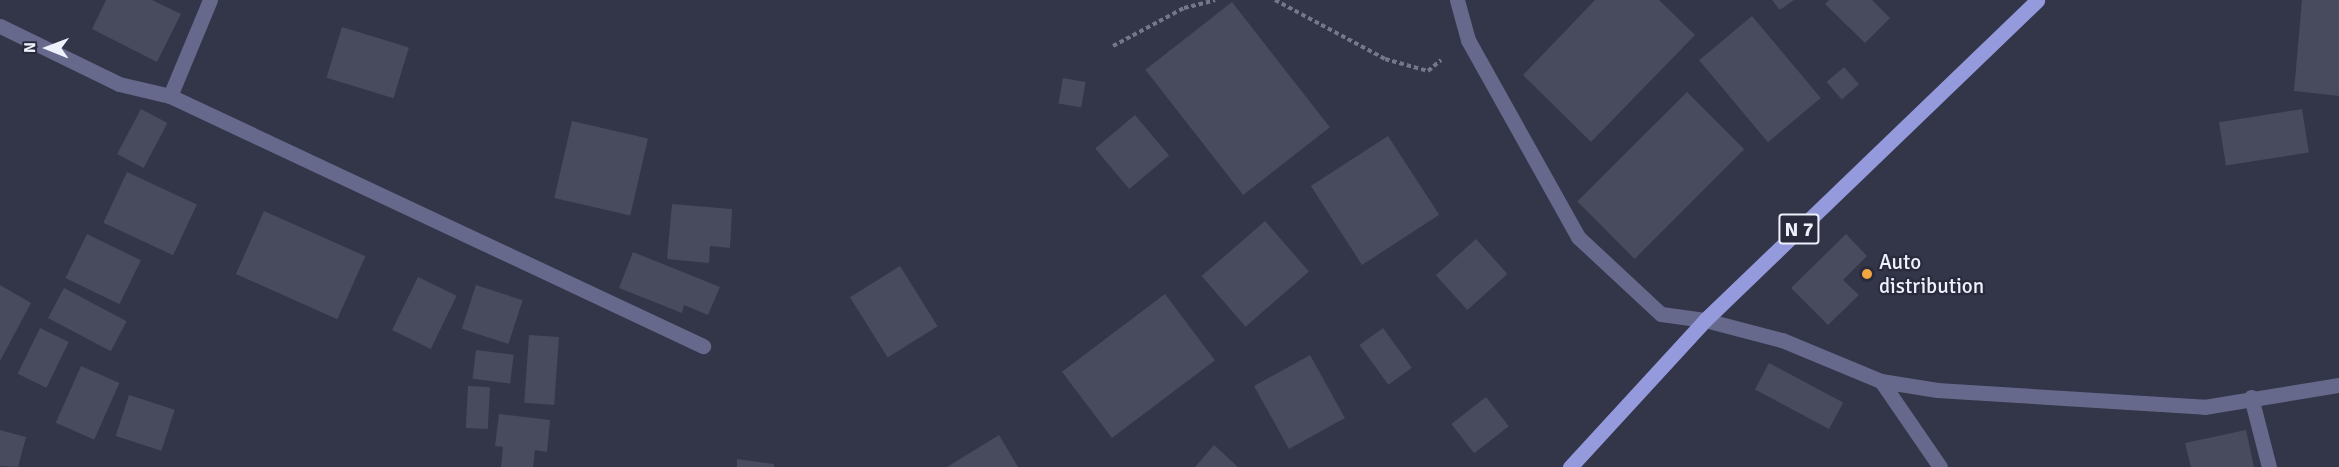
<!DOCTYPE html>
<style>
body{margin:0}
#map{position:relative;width:2339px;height:467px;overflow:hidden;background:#333548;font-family:Signika,sans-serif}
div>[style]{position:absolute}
.building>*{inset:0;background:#484a5e;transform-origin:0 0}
.path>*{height:4px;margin-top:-2px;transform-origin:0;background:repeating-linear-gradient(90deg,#757788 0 4.5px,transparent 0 7.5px)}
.service>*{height:15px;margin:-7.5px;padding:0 7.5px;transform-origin:7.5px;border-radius:7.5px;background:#66698b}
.minor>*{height:15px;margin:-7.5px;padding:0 7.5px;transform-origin:7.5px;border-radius:7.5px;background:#66698b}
.primary>*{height:15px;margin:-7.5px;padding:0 7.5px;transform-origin:7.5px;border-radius:7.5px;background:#959add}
.dots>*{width:16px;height:16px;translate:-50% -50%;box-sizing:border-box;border:3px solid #292b3d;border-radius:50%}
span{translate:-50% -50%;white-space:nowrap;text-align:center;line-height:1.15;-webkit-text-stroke:4.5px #292b3d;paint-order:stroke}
.shield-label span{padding:2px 4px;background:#292b3d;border:2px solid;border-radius:4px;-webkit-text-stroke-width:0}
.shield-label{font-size:20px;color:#eef0fc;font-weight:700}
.poi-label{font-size:21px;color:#eef0fc}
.left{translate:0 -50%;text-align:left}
.north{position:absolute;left:18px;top:18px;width:60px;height:60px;-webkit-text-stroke:4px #292b3d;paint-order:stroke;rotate:271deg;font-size:16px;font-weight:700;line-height:24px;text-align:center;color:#eef0fc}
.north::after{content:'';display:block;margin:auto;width:21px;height:27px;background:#eef0fc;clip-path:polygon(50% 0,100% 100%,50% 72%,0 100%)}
</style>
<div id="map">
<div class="building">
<div style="clip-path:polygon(106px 0,152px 0,181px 14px,157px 62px,92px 29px)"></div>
<div style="clip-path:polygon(1595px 0,1659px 0,1695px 35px,1591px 142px,1523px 75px)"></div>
<div style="clip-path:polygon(1772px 0,1794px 0,1780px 10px)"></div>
<div style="clip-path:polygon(1829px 0,1872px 0,1890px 18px,1865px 43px,1825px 4px)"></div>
<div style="clip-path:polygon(2302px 0,2339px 0,2339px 96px,2294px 91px)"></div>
<div style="left:1232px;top:2px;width:159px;height:110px;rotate:52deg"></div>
<div style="left:1752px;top:16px;width:107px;height:69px;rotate:50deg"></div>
<div style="left:342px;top:27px;width:70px;height:53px;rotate:17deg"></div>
<div style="left:1844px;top:67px;width:23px;height:23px;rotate:49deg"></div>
<div style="left:1063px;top:78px;width:23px;height:26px;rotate:10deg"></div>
<div style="left:1687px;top:92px;width:81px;height:155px;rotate:45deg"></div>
<div style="left:141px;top:109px;width:30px;height:51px;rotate:28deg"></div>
<div style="left:2302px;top:109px;width:44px;height:84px;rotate:81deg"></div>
<div style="left:1135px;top:115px;width:53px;height:52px;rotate:50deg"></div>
<div style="left:572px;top:121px;width:78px;height:79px;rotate:13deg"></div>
<div style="left:1388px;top:136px;width:94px;height:92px;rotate:57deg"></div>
<div style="left:127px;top:172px;width:77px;height:56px;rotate:25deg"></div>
<div style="clip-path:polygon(672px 204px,732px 209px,730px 248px,710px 246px,709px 263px,667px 259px)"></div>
<div style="left:264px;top:211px;width:111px;height:69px;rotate:24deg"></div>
<div style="left:1265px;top:221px;width:67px;height:84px;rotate:49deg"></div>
<div style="left:87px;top:234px;width:60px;height:49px;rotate:26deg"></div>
<div style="clip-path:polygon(1846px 234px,1867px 256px,1843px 280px,1859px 295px,1828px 325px,1791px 288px)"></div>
<div style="left:1476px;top:239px;width:47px;height:54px;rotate:48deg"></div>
<div style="clip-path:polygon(633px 252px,720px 287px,708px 315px,684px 305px,682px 313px,619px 288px)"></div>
<div style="left:900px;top:266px;width:71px;height:59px;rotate:58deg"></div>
<div style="left:418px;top:277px;width:43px;height:59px;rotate:26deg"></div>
<div style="clip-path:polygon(0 285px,31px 303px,0 361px)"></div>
<div style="left:476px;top:285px;width:49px;height:46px;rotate:18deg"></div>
<div style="left:64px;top:288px;width:71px;height:34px;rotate:28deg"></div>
<div style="left:1165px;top:294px;width:83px;height:129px;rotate:53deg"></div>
<div style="left:40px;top:328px;width:32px;height:51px;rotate:26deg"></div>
<div style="left:1383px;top:328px;width:49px;height:29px;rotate:54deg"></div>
<div style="left:529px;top:335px;width:30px;height:68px;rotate:4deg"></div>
<div style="left:476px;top:350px;width:38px;height:29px;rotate:7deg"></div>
<div style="left:1310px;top:355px;width:72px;height:64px;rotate:61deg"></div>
<div style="left:1769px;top:363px;width:84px;height:30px;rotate:28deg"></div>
<div style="left:81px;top:366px;width:42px;height:62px;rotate:24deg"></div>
<div style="left:468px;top:386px;width:22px;height:42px;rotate:3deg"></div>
<div style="left:129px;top:395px;width:48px;height:43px;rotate:18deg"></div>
<div style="left:1486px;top:397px;width:37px;height:44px;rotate:52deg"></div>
<div style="clip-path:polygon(499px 414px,550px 420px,547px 452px,535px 450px,533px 467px,501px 467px,503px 447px,495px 446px)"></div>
<div style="clip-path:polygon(0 430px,26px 437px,18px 467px,0 466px)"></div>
<div style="clip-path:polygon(2246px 430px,2254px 467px,2191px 467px,2185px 443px)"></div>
<div style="clip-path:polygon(999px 435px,1018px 467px,947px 467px)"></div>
<div style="clip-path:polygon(1214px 445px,1238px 467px,1195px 467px)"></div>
<div style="clip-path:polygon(737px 459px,774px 464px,774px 467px,737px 467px)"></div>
</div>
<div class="path">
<div style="left:1275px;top:0;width:125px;rotate:28.2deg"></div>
<div style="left:1385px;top:59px;width:45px;rotate:15.6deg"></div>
<div style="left:1428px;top:71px;width:17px;rotate:-40deg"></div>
<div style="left:1113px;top:46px;width:81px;rotate:-28.2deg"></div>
<div style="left:1184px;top:8px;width:32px;rotate:-14deg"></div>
</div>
<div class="service">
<div style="left:1457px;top:0;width:41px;rotate:74.6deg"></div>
<div style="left:1468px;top:40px;width:226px;rotate:60.8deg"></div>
<div style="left:1578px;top:237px;width:113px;rotate:42.9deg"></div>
<div style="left:1661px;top:314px;width:44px;rotate:7.8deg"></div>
<div style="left:2251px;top:397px;width:72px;rotate:75.6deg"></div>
</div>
<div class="minor">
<div style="left:0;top:26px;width:132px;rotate:26deg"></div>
<div style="left:119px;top:84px;width:52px;rotate:13.2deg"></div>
<div style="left:170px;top:96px;width:589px;rotate:25.13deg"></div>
<div style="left:170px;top:96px;width:104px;rotate:-67.4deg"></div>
<div style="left:1705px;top:320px;width:80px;rotate:14.6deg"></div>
<div style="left:1782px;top:340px;width:107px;rotate:22.5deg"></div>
<div style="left:1881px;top:381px;width:57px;rotate:9.1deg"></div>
<div style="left:1937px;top:390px;width:268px;rotate:3.6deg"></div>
<div style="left:2204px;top:407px;width:137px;rotate:-9.3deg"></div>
<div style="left:1881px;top:381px;width:104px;rotate:55.5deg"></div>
</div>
<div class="primary">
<div style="left:1570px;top:467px;width:200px;rotate:-47.4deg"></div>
<div style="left:1705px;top:320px;width:461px;rotate:-43.9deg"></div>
</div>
<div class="dots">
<div style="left:1867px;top:274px;background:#f1a640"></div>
</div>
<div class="shield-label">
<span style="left:1799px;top:229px">N 7</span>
</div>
<div class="poi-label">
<span class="left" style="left:1879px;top:274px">Auto<br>distribution</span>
</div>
<div class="north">N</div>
</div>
